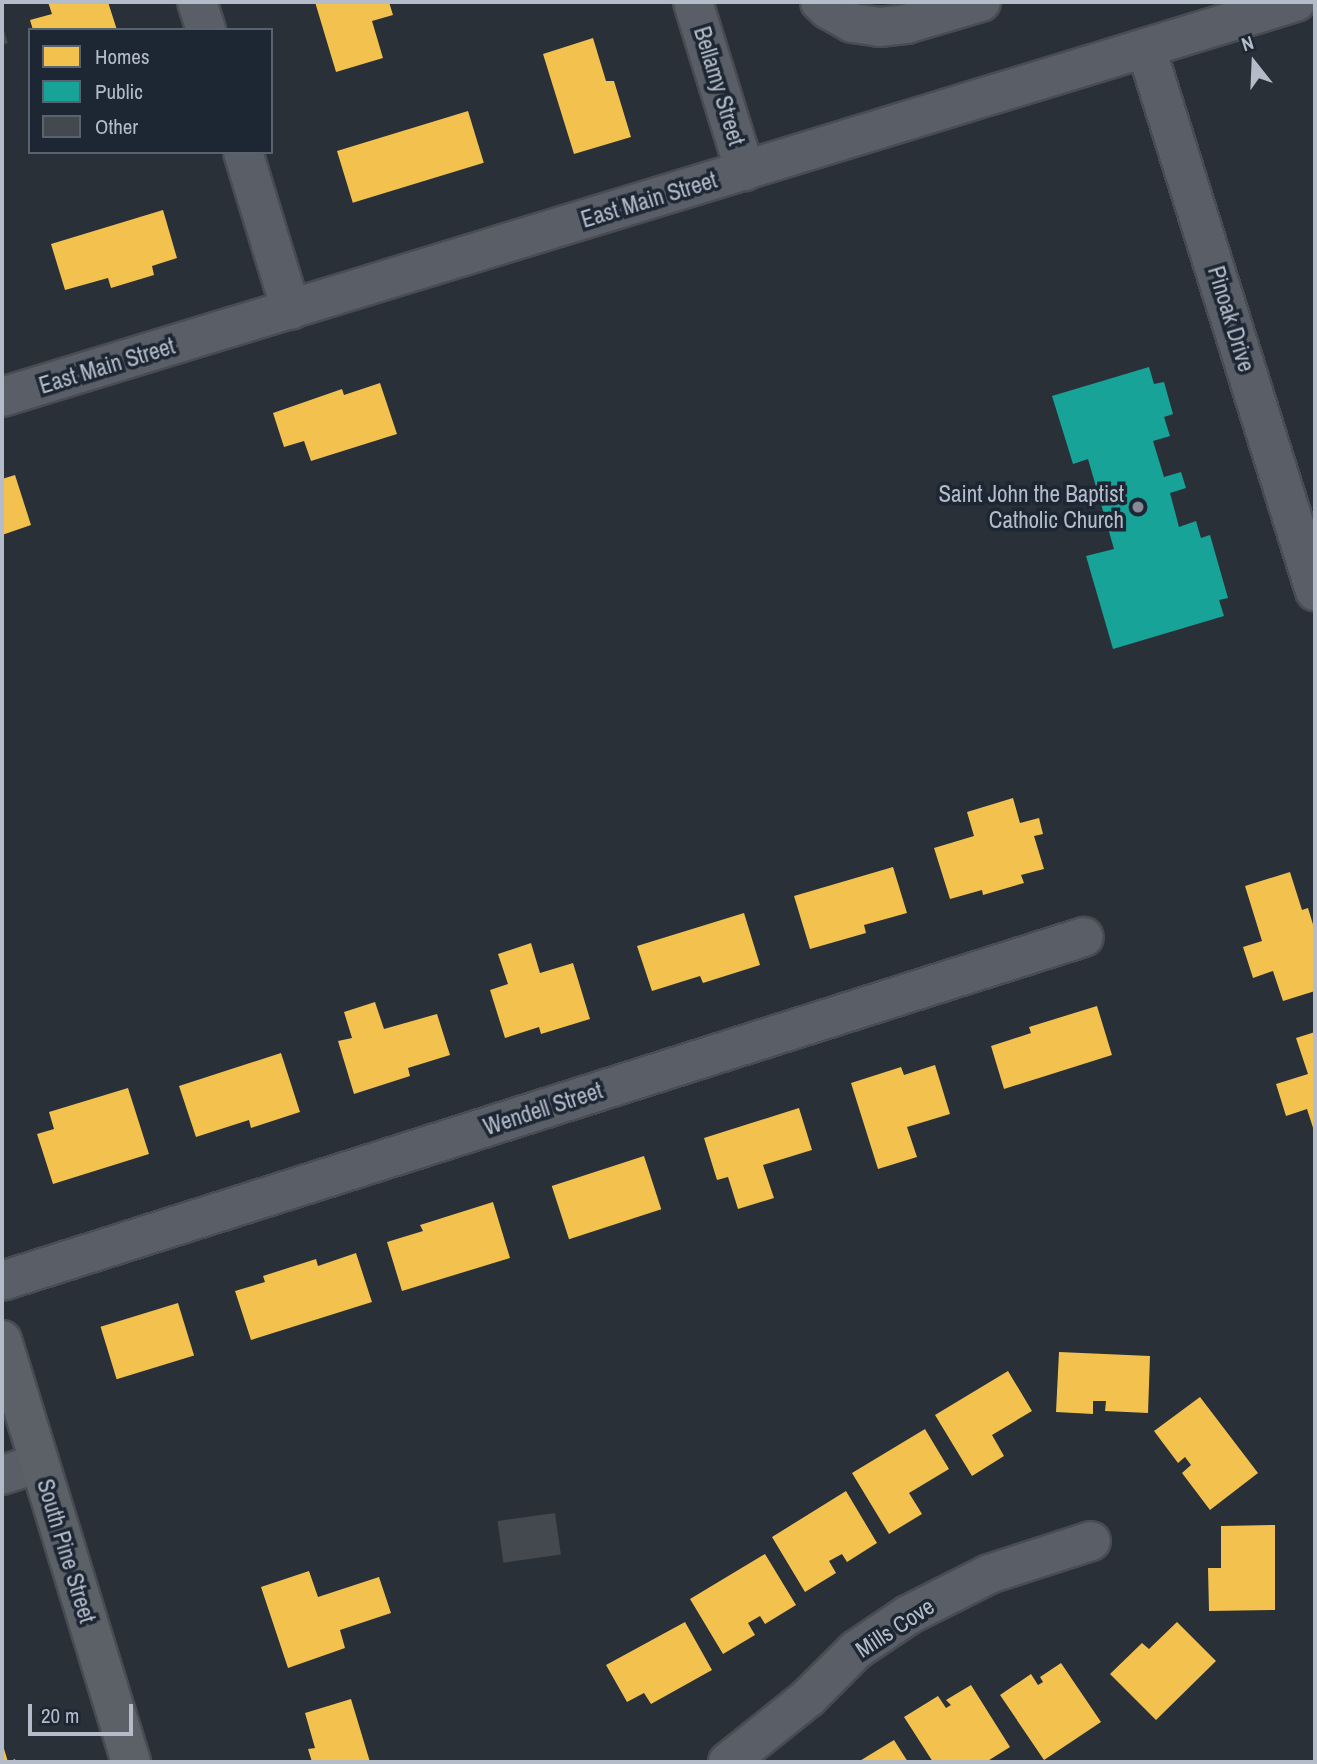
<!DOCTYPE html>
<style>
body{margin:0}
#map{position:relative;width:1317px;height:1764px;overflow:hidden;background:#2a3038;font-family:"Archivo Narrow",sans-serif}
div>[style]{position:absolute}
.homes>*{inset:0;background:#f2c14e;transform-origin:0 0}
.public>*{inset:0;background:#17a398}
.building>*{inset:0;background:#444950;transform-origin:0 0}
.roads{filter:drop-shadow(2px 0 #484c53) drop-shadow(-2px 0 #484c53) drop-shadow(0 2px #484c53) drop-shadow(0 -2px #484c53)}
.minor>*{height:38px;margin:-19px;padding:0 19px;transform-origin:19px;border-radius:19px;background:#5a5e66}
.major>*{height:38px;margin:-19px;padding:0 19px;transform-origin:19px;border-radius:19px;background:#5c6168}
.dots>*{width:19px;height:19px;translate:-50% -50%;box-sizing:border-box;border:4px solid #1d2633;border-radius:50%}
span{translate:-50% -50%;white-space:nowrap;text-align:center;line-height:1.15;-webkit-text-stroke:7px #1d2633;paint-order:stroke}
.street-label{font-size:23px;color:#b4bcc9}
.poi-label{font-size:23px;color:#b4bcc9}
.right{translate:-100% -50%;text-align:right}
.frame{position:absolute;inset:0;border:4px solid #b4bcc9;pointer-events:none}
.legend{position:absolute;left:28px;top:28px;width:245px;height:126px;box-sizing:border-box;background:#1d2633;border:2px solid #59626f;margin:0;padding:9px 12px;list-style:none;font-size:21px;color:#b4bcc9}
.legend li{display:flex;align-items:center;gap:14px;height:35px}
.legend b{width:35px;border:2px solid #59626f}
.north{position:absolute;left:1219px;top:28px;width:70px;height:70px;-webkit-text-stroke:5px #1d2633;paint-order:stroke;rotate:342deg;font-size:19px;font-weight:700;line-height:28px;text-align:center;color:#b4bcc9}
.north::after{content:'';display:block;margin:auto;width:24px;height:32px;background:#b4bcc9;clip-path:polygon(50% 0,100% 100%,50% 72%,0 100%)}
.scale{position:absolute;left:28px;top:1704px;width:105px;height:32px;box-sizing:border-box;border:4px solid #b4bcc9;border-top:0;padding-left:9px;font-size:21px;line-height:24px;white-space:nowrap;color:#b4bcc9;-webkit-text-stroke:5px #1d2633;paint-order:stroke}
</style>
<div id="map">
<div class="homes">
<div style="clip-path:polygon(48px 2px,108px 2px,117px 30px,33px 30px,30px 20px,52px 14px)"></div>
<div style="clip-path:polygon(315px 2px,389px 2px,393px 15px,372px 21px,383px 58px,336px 72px)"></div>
<div style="clip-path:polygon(593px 38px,606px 81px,614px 81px,631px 137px,574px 154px,543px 54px)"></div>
<div style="left:468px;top:111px;width:54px;height:137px;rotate:73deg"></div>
<div style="clip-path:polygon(163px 210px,177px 258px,152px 266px,154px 275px,111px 288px,108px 278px,65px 290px,51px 244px)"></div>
<div style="clip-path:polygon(380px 383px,397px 434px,311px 461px,304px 441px,284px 447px,273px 413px,342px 389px,344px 395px)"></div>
<div style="clip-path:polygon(15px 475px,31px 525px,2px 535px,2px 479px)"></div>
<div style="clip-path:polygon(1013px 798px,1020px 823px,1039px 818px,1043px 834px,1034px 836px,1044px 869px,1021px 875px,1024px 883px,983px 895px,982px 890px,950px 899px,934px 848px,974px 836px,967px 812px)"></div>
<div style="clip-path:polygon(893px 867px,907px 913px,864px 925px,866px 933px,810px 949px,794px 896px)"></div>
<div style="clip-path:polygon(1290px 872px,1302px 910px,1308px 908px,1315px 931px,1315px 991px,1283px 1001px,1273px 971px,1253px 978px,1243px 947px,1262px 941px,1245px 886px)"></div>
<div style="clip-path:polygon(744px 913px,760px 965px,703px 983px,700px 976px,652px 991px,637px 946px)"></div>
<div style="clip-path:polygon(531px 943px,540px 973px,573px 963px,590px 1019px,541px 1034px,539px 1027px,505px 1038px,490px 990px,508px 984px,498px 954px)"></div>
<div style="clip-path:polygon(375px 1002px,384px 1029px,437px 1014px,450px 1055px,408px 1068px,410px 1076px,354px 1094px,338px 1041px,352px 1038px,344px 1012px)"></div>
<div style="clip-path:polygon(1097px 1006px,1112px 1055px,1004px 1089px,991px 1046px,1031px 1033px,1029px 1027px)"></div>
<div style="clip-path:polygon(1315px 1032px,1315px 1134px,1307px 1109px,1286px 1116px,1276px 1084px,1308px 1074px,1296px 1038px)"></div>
<div style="clip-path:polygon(281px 1053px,300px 1112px,251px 1128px,249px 1120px,196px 1137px,179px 1086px)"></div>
<div style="clip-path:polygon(935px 1065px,950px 1114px,907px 1127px,917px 1157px,878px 1169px,851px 1083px,901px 1067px,904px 1075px)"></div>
<div style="clip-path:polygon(128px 1088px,149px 1154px,53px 1184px,37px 1134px,54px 1129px,49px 1112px)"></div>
<div style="clip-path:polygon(799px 1108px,812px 1150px,763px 1165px,774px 1198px,738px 1209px,728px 1177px,717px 1180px,704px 1138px)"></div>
<div style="left:644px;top:1156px;width:56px;height:97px;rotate:72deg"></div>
<div style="clip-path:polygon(493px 1202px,510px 1258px,402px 1291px,387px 1242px,423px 1231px,420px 1225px)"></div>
<div style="clip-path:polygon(356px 1253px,372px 1302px,251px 1340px,235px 1291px,265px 1282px,263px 1276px,316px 1259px,318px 1266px)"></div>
<div style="left:178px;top:1303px;width:55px;height:81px;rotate:73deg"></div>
<div style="clip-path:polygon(1059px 1352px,1150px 1356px,1148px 1413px,1105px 1411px,1106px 1401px,1093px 1401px,1093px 1414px,1056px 1412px)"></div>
<div style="clip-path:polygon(1008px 1371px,1032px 1411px,992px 1435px,1004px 1456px,972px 1476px,935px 1415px)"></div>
<div style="clip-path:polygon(1200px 1397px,1258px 1473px,1210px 1510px,1182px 1473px,1191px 1465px,1185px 1457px,1178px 1463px,1154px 1431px)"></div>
<div style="clip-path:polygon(925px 1429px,949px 1469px,909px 1493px,922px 1514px,889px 1534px,852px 1473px)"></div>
<div style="clip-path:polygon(846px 1491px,877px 1543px,847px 1562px,842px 1554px,829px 1561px,836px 1573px,805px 1592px,772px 1537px)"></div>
<div style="clip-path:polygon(1275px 1525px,1275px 1610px,1209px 1611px,1208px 1568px,1221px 1568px,1221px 1526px)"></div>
<div style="clip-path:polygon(765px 1554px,796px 1605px,765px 1624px,760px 1616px,748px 1623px,755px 1635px,723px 1654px,690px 1599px)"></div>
<div style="clip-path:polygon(309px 1571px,318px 1597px,379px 1577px,391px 1613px,340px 1630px,345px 1648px,288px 1668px,261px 1587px)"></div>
<div style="clip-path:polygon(685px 1622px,712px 1670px,651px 1704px,644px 1693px,627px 1702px,606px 1665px)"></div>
<div style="clip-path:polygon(1177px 1622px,1216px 1661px,1156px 1720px,1110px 1674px,1142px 1643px,1149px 1649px)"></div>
<div style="clip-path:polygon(1061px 1663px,1101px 1722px,1044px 1760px,1000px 1695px,1031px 1674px,1038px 1685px,1043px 1682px,1040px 1677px)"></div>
<div style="clip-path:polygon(971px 1685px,1010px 1747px,986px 1762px,933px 1762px,904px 1717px,938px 1696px,946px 1708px,951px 1705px,946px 1700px)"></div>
<div style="clip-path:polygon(351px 1699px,370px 1762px,312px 1762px,308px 1749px,315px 1748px,305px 1713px)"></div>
<div style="clip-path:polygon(894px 1740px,908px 1762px,858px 1762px)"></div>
<div style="clip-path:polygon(2px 1742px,8px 1762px,15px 1759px,16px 1762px,2px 1762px)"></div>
</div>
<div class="public">
<div style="clip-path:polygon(1149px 367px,1154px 384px,1164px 382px,1173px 414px,1164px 417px,1170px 436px,1153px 441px,1164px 477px,1181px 472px,1186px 488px,1170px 493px,1179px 527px,1196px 521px,1201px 538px,1210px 535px,1228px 598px,1219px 600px,1224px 616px,1113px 649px,1086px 556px,1114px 549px,1088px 459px,1073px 464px,1052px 396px)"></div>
</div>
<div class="building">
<div style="clip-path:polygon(2px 25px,8px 43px,2px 45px)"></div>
<div style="left:555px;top:1513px;width:42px;height:58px;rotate:82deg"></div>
</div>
<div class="roads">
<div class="minor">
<div style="left:197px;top:2px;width:29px;rotate:72deg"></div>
<div style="left:693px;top:2px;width:177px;rotate:72.9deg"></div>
<div style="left:820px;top:2px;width:12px;rotate:42deg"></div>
<div style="left:829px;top:10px;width:26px;rotate:29deg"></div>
<div style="left:852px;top:23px;width:27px;rotate:8deg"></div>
<div style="left:879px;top:27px;width:27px;rotate:-6deg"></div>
<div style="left:906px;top:24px;width:78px;rotate:-16.3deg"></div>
<div style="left:1146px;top:48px;width:569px;rotate:72.71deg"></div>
<div style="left:243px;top:152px;width:165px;rotate:73.1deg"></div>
<div style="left:2px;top:397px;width:1353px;rotate:-16.98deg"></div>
<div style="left:2px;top:1281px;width:1135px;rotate:-17.64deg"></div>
<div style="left:2px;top:1475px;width:39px;rotate:-18deg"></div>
<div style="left:728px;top:1762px;width:102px;rotate:-38.7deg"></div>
<div style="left:808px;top:1698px;width:68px;rotate:-45deg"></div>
<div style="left:856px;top:1650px;width:63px;rotate:-33.9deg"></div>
<div style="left:908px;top:1615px;width:91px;rotate:-26.8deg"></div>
<div style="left:989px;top:1574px;width:107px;rotate:-17.9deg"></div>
</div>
<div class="major">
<div style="left:2px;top:1340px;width:441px;rotate:73deg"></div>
</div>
</div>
<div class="dots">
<div style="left:1138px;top:507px;background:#848b96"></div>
</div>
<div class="street-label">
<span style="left:719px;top:86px;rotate:73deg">Bellamy Street</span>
<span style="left:649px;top:200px;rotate:-17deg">East Main Street</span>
<span style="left:1231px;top:319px;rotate:73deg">Pinoak Drive</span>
<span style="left:107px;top:366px;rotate:-17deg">East Main Street</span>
<span style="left:543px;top:1109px;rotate:-18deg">Wendell Street</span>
<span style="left:66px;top:1551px;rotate:73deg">South Pine Street</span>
<span style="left:895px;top:1628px;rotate:-33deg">Mills Cove</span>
</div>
<div class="poi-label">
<span class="right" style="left:1124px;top:507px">Saint John the Baptist<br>Catholic Church</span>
</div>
<div class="frame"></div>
<ul class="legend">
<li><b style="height:19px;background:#f2c14e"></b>Homes</li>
<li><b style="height:19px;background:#17a398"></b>Public</li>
<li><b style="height:19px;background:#444950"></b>Other</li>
</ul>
<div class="north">N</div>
<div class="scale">20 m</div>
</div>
